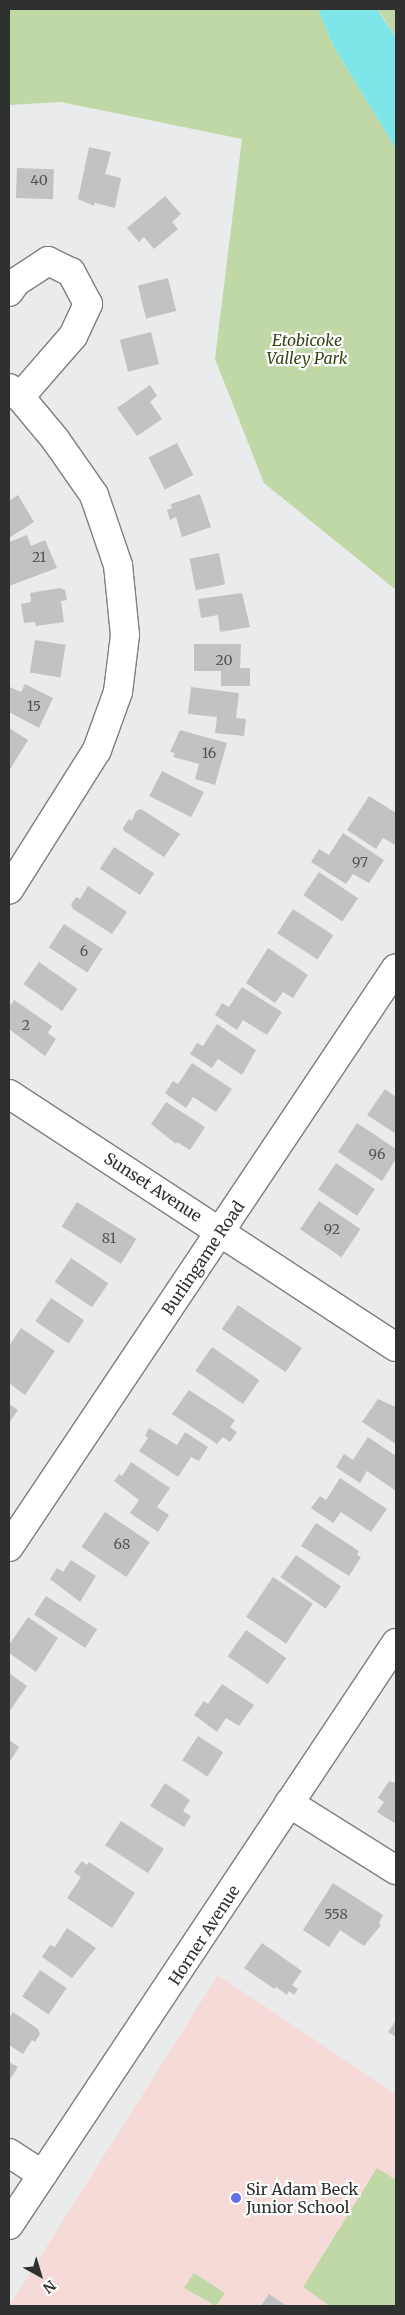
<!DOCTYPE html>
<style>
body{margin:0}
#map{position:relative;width:405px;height:2315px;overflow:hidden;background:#eaebed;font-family:Merriweather,serif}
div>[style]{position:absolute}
.education>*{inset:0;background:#f5dad7}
.green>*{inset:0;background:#bfd8a5}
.water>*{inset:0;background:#7ee6e9}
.building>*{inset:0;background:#c1c2c4;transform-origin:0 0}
.roads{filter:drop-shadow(1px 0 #7d7e80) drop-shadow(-1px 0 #7d7e80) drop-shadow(0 1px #7d7e80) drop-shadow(0 -1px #7d7e80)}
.minor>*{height:28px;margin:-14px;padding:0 14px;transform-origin:14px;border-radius:14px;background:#fff}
.dots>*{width:14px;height:14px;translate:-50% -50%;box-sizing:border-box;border:2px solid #fff;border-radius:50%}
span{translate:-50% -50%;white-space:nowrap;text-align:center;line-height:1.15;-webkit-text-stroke:4.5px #fff;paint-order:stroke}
.number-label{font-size:14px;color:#545455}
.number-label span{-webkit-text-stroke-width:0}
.park-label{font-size:16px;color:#334717;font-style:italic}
.street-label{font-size:16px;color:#2f3030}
.poi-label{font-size:16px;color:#2f3030}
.left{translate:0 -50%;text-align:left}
.frame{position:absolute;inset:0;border:10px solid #2f3030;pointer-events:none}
.north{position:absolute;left:15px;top:2250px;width:50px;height:50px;-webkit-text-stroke:4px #fff;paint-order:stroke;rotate:141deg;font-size:14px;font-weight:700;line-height:20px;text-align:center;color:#2f3030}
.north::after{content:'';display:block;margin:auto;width:18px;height:22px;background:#2f3030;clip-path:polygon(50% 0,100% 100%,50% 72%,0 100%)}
</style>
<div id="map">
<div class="education">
<div style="clip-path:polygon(218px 1975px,396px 2094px,396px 2306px,9px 2306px)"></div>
</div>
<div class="green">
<div style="clip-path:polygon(9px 9px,318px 9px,334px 47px,396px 149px,396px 590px,264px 483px,215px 359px,242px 139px,61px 102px,9px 105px)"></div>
<div style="clip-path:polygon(377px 9px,396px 9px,396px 38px,383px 17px)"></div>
<div style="clip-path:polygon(377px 2168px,396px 2180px,396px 2306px,330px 2306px,303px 2287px)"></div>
<div style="clip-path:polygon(194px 2273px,225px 2293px,216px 2306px,184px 2288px)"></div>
</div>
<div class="water">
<div style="clip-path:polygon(318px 9px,377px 9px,396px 38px,396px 149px,334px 47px)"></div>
</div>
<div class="building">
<div style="clip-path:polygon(89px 147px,111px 152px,105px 174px,121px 178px,115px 208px,95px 203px,94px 206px,78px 199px)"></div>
<div style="left:17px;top:168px;width:37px;height:30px;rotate:2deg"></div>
<div style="clip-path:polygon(165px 196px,181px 214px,172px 222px,178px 229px,154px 249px,144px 237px,139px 242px,127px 228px)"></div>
<div style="left:168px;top:278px;width:34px;height:31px;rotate:76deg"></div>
<div style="left:151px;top:332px;width:33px;height:32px;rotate:76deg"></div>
<div style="clip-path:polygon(150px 385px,157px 396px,150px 402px,162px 419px,137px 436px,117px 408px)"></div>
<div style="left:177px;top:443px;width:36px;height:32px;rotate:63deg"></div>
<div style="clip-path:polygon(200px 494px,211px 527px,182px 537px,176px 517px,170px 520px,167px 510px,172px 508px,171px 504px)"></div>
<div style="clip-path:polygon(18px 495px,34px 522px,9px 538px,9px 501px)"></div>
<div style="clip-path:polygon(27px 535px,31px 546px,45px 540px,57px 568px,9px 586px,9px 542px)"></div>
<div style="left:219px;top:553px;width:32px;height:30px;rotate:79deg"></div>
<div style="clip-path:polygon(60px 588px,65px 590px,67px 600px,61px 601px,64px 622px,36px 626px,35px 622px,24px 623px,21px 604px,31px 602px,30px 593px)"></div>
<div style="clip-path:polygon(242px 593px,250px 627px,220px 632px,218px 615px,201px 618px,198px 599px)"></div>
<div style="left:35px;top:640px;width:31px;height:33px;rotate:9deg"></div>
<div style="clip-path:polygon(194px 644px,241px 644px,240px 668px,250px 668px,250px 686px,221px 686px,221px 671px,194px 671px)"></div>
<div style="clip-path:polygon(25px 684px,53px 698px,39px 728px,9px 712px,10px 687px,21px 692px)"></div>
<div style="clip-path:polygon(191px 687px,239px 693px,236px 718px,246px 719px,244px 736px,215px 733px,217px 717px,188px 714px)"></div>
<div style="clip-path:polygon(9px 728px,28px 740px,9px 771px)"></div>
<div style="clip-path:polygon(180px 730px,227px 743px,215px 785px,195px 779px,199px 764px,173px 757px,175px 753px,170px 752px)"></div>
<div style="left:162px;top:771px;width:47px;height:28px;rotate:27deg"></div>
<div style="clip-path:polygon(369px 796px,396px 813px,395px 845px,383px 838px,376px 849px,347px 830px)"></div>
<div style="clip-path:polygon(141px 809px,180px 834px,164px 857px,124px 831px,123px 828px,129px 819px,132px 821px,136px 811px)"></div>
<div style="clip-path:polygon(343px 833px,384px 860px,369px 883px,353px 874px,346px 884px,311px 862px,319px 849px,329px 855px)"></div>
<div style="left:114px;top:847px;width:48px;height:26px;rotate:33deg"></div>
<div style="left:319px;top:872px;width:47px;height:28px;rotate:34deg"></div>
<div style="clip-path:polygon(88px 886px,127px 912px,112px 934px,73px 909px,71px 904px,76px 897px,80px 899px)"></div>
<div style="left:293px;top:909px;width:48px;height:29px;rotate:33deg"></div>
<div style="left:64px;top:924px;width:46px;height:28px;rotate:33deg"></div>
<div style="clip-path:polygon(268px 948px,308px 975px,293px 998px,283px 992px,275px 1003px,246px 983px)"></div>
<div style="left:39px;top:962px;width:47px;height:27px;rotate:35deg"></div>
<div style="clip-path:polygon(242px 987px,282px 1012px,267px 1035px,243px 1020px,237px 1030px,215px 1015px,222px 1003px,229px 1007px)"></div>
<div style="clip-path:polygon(14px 1000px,52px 1026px,48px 1033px,56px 1039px,45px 1056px,9px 1029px,9px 1007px)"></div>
<div style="clip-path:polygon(217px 1024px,256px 1050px,242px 1075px,218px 1059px,212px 1068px,190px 1054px,197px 1043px,203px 1046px)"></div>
<div style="clip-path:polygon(192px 1063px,232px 1089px,216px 1112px,193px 1097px,186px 1108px,165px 1093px,173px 1081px,178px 1084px)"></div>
<div style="clip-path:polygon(385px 1089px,396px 1097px,396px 1134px,367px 1115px)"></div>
<div style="clip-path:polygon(166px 1102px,205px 1127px,190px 1150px,177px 1142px,176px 1144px,151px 1124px)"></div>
<div style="clip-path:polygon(357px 1123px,396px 1149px,396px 1159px,382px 1181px,338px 1152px)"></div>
<div style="left:336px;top:1163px;width:47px;height:32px;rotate:34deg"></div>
<div style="left:319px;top:1201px;width:50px;height:34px;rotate:34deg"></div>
<div style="left:77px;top:1202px;width:70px;height:29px;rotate:32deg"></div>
<div style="left:71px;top:1258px;width:45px;height:29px;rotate:34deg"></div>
<div style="left:51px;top:1298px;width:40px;height:28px;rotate:34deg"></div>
<div style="left:238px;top:1305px;width:77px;height:29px;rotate:34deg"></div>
<div style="clip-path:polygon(21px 1328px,55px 1351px,25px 1395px,9px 1383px,9px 1346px)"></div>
<div style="left:212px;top:1347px;width:58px;height:29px;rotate:35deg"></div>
<div style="clip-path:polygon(189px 1390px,235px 1420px,230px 1427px,237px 1432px,230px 1442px,223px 1437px,217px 1444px,172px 1414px)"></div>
<div style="clip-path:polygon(378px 1399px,396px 1407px,396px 1444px,362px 1422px)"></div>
<div style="clip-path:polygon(9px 1404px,18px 1410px,9px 1423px)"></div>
<div style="clip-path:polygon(149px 1428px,177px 1445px,185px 1432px,208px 1447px,199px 1461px,191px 1457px,178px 1477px,139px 1451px,148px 1438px,145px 1436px)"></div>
<div style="clip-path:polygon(368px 1437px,396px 1456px,396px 1491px,367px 1471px,360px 1483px,336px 1467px,344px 1454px,353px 1460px)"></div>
<div style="clip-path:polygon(131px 1462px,170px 1488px,157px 1507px,169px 1515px,158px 1532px,130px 1513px,139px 1500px,114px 1481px,119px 1474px,122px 1476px)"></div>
<div style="clip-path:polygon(340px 1478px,387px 1509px,371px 1532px,341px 1512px,333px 1523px,311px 1508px,320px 1496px,326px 1500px)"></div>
<div style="left:105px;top:1512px;width:54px;height:42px;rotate:34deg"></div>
<div style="clip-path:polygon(316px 1523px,359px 1551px,357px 1555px,361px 1557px,349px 1576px,301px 1546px)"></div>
<div style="left:296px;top:1555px;width:55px;height:27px;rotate:35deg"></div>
<div style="clip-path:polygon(71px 1560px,96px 1576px,80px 1602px,50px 1579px,57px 1568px,63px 1572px)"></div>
<div style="left:273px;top:1577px;width:48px;height:48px;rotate:34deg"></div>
<div style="left:46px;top:1596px;width:61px;height:22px;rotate:33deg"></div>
<div style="clip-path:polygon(28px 1617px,58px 1638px,36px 1672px,9px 1653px,9px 1645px)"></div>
<div style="left:246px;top:1630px;width:49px;height:32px;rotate:35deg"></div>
<div style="clip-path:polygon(9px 1673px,27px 1686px,9px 1712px)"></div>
<div style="clip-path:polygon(222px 1684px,254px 1705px,239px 1726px,226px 1718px,217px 1732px,194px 1715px,204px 1701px,208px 1704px)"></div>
<div style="left:198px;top:1736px;width:30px;height:29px;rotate:33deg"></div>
<div style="clip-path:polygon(9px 1740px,19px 1747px,9px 1763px)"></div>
<div style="clip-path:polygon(389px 1781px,396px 1783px,396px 1824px,377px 1812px,384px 1802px,378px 1798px)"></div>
<div style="clip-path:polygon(165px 1783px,190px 1800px,183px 1811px,191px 1816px,184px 1827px,150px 1806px)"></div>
<div style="left:121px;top:1821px;width:51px;height:29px;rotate:33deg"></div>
<div style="clip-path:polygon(82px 1861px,87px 1865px,89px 1862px,135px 1893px,112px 1928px,67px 1898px,81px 1877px,74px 1872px)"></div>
<div style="clip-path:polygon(333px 1883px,383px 1915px,379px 1923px,381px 1925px,364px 1946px,340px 1930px,329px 1947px,303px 1930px)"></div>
<div style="clip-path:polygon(67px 1928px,96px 1948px,72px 1978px,42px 1957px,50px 1945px,55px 1947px)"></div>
<div style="clip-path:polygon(262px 1943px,302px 1971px,292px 1985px,298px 1989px,294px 1995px,289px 1991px,287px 1995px,276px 1987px,274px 1989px,244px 1968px)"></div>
<div style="left:40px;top:1970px;width:32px;height:32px;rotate:34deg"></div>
<div style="clip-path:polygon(13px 2012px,38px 2029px,40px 2034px,35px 2042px,32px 2040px,23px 2054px,9px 2045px,9px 2018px)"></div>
<div style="clip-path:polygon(396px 2020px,396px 2037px,388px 2032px)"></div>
<div style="clip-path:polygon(9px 2062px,18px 2067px,9px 2081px)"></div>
<div style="clip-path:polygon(269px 2294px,287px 2306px,261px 2306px)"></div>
</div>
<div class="roads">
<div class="minor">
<div style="left:9px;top:292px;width:12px;rotate:-55deg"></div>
<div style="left:16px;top:282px;width:38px;rotate:-33deg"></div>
<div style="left:48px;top:261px;width:25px;rotate:26deg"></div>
<div style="left:71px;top:272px;width:36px;rotate:62deg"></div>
<div style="left:88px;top:304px;width:35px;rotate:115deg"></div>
<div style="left:73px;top:336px;width:81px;rotate:131deg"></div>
<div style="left:9px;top:388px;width:14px;rotate:39deg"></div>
<div style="left:20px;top:397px;width:55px;rotate:50.2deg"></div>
<div style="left:55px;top:439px;width:68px;rotate:55.1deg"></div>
<div style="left:94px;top:495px;width:74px;rotate:71.1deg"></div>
<div style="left:118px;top:565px;width:70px;rotate:84.3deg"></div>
<div style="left:125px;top:635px;width:57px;rotate:97deg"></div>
<div style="left:118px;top:692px;width:62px;rotate:109.9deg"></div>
<div style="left:97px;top:750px;width:165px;rotate:122.2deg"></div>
<div style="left:9px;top:1094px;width:462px;rotate:33.2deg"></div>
<div style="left:9px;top:1547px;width:696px;rotate:-56.24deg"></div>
<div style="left:289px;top:1803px;width:126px;rotate:32.1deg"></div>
<div style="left:9px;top:2153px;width:40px;rotate:32.9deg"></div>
<div style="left:9px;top:2225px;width:699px;rotate:-56.38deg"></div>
</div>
</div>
<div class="dots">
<div style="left:236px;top:2198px;background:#6470e9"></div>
</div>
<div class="number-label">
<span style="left:39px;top:180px">40</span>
<span style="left:39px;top:557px">21</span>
<span style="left:224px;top:660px">20</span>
<span style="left:34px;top:706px">15</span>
<span style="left:209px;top:753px">16</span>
<span style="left:360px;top:862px">97</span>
<span style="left:84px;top:951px">6</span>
<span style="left:26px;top:1025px">2</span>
<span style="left:377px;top:1154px">96</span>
<span style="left:332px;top:1229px">92</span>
<span style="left:109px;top:1238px">81</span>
<span style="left:122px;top:1544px">68</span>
<span style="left:336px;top:1914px">558</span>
</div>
<div class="park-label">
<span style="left:307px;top:349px">Etobicoke<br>Valley Park</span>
</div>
<div class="street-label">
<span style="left:153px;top:1187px;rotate:33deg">Sunset Avenue</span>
<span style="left:203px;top:1258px;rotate:-56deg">Burlingame Road</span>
<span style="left:204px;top:1935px;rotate:-57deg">Horner Avenue</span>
</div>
<div class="poi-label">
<span class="left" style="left:246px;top:2198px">Sir Adam Beck<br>Junior School</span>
</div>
<div class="frame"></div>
<div class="north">N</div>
</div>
